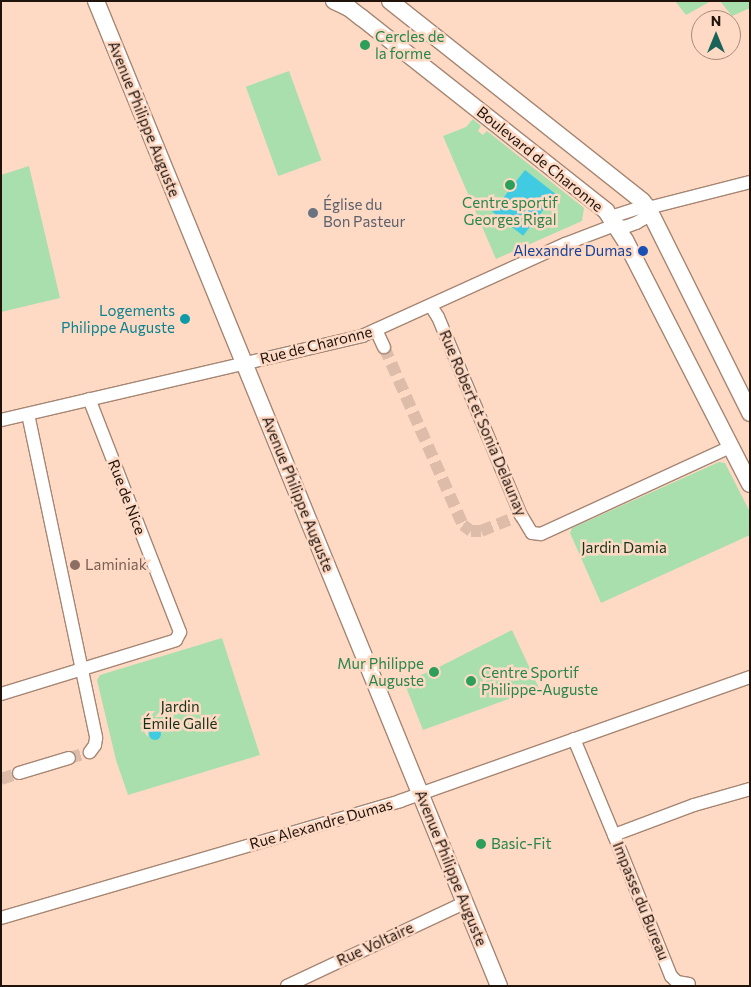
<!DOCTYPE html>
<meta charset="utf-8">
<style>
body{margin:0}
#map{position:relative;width:751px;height:987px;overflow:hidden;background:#fedac5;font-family:Commissioner,sans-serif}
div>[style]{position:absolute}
.green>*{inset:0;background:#a8dfac;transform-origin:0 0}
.water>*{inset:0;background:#40cbe2;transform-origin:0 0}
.round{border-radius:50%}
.minor-tunnel>*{height:12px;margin-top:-6px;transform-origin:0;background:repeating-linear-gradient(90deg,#ddbca9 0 12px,transparent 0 18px)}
.roads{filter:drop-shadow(1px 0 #a68673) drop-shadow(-1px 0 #a68673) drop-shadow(0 1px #a68673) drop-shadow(0 -1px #a68673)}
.minor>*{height:12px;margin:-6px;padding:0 6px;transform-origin:6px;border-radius:6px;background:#fff}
.major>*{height:16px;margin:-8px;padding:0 8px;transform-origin:8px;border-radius:8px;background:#fff}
.dots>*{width:14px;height:14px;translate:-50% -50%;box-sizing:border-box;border:2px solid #fedac5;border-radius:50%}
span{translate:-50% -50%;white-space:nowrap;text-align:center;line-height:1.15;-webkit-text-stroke:5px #fedac5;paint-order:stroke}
.leisure-label{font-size:15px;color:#27864d}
.left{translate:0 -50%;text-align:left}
.right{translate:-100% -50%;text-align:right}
.street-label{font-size:15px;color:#1f130c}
.worship-label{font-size:15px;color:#5b616d}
.transit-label{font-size:15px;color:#164399}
.culture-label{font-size:15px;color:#0d838f}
.park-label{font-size:15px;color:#143218}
.education-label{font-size:15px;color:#785e54}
.frame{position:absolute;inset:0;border:2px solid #1f130c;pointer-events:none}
.north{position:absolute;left:691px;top:10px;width:50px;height:50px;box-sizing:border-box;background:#fedac5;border:1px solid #a58a7b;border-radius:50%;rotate:0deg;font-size:14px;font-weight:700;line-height:20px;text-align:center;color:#1f130c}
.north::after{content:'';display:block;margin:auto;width:18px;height:22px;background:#196358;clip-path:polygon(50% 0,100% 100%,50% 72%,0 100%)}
</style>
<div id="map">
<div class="green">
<div style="clip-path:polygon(675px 1px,711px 1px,686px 15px)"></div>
<div style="clip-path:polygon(720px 1px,750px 1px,750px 8px,732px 16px)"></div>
<div style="left:289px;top:71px;width:95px;height:46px;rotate:70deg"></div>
<div style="clip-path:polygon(473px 119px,481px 126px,478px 131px,483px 135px,487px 131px,584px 208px,582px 221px,496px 259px,443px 136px,466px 127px)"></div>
<div style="clip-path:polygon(29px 166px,60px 298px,1px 312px,1px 175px)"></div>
<div style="clip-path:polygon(719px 462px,725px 463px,750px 512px,750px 535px,601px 603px,570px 533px,572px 528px)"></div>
<div style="clip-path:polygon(512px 630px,539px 688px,423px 730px,404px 682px,435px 669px)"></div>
<div style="clip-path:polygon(222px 638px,260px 755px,128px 795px,116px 760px,97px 680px,100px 675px)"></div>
</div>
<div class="water">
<div style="left:525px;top:170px;width:39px;height:53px;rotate:38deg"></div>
<div class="round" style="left:149px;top:728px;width:12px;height:12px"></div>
</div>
<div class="minor-tunnel">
<div style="left:384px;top:347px;width:195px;rotate:66.1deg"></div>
<div style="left:463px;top:525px;width:10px;rotate:37deg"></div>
<div style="left:471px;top:531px;width:10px"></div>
<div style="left:481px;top:531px;width:43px;rotate:-21.8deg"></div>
<div style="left:69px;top:758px;width:22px;rotate:-16deg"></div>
<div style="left:1px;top:779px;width:19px;rotate:-18deg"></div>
</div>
<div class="roads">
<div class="minor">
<div style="left:615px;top:225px;width:10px;rotate:-79deg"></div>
<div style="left:617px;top:215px;width:22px;rotate:-18deg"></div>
<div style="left:638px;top:208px;width:10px"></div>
<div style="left:648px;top:208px;width:105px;rotate:-14.3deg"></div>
<div style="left:431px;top:306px;width:13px;rotate:58deg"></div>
<div style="left:438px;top:317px;width:215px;rotate:67.3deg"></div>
<div style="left:521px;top:515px;width:21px;rotate:59deg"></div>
<div style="left:532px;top:533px;width:9px;rotate:6deg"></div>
<div style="left:541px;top:534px;width:208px;rotate:-24.7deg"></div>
<div style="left:376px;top:330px;width:19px;rotate:65deg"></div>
<div style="left:28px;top:414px;width:331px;rotate:78.1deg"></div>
<div style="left:96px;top:738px;width:7px;rotate:98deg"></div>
<div style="left:95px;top:745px;width:9px;rotate:126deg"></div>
<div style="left:1px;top:420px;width:371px;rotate:-13.1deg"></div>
<div style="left:362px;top:336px;width:223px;rotate:-24.4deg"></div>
<div style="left:565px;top:244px;width:53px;rotate:-20.8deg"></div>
<div style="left:615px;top:225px;width:10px;rotate:11deg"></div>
<div style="left:625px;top:227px;width:12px;rotate:-20deg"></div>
<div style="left:636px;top:223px;width:8px;rotate:-30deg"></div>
<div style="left:643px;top:219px;width:12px;rotate:-66deg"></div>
<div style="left:1px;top:694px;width:183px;rotate:-17.1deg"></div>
<div style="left:176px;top:640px;width:9px;rotate:-63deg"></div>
<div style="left:180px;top:632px;width:250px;rotate:-111.3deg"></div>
<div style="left:574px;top:739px;width:104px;rotate:67.4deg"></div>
<div style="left:614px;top:835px;width:85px;rotate:-20.6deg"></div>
<div style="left:694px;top:805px;width:58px;rotate:-15.9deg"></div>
<div style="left:19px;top:773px;width:52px;rotate:-16.7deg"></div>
<div style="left:614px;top:835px;width:152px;rotate:68deg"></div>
<div style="left:671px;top:976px;width:8px;rotate:45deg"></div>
<div style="left:677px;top:982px;width:12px;rotate:9deg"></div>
<div style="left:1px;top:918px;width:416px;rotate:-16.3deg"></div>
<div style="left:400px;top:801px;width:371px;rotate:-19.5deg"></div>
<div style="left:287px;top:986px;width:195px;rotate:-25.1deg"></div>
</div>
<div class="major">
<div style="left:96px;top:1px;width:1064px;rotate:67.75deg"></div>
<div style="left:334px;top:1px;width:17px;rotate:25deg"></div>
<div style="left:349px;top:8px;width:16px;rotate:38deg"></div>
<div style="left:362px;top:18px;width:311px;rotate:38.3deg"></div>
<div style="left:606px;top:211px;width:35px;rotate:57deg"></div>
<div style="left:625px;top:240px;width:274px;rotate:62.9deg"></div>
<div style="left:390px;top:1px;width:322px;rotate:38.4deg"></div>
<div style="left:642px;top:201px;width:9px;rotate:49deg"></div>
<div style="left:648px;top:208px;width:229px;rotate:63.5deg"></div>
</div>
</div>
<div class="dots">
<div style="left:365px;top:45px;background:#2e9e5b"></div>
<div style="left:510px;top:185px;background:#2e9e5b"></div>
<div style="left:313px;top:213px;background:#6b7280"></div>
<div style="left:643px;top:251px;background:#1a4fb4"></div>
<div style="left:185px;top:319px;background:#0f9aa8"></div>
<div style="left:75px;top:565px;background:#8d6e63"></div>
<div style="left:434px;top:672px;background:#2e9e5b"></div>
<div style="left:471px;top:681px;background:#2e9e5b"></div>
<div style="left:481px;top:844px;background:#2e9e5b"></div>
</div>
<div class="leisure-label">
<span class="left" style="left:375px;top:45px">Cercles de<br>la forme</span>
<span style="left:510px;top:211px">Centre sportif<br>Georges Rigal</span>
<span class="right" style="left:424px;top:672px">Mur Philippe<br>Auguste</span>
<span class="left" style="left:481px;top:681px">Centre Sportif<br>Philippe-Auguste</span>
<span class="left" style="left:491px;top:844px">Basic-Fit</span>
</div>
<div class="street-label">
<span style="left:144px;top:119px;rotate:68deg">Avenue Philippe Auguste</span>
<span style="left:540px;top:159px;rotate:39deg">Boulevard de Charonne</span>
<span style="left:316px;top:345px;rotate:-14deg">Rue de Charonne</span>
<span style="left:483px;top:423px;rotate:67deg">Rue Robert et Sonia Delaunay</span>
<span style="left:298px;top:494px;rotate:68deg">Avenue Philippe Auguste</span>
<span style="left:127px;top:497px;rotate:69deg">Rue de Nice</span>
<span style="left:321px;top:824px;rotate:-16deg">Rue Alexandre Dumas</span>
<span style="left:451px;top:868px;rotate:68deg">Avenue Philippe Auguste</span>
<span style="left:641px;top:901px;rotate:68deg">Impasse du Bureau</span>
<span style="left:375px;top:944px;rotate:-25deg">Rue Voltaire</span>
</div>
<div class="worship-label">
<span class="left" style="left:323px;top:213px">Église du<br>Bon Pasteur</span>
</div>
<div class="transit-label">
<span class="right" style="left:632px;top:251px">Alexandre Dumas</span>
</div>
<div class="culture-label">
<span class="right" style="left:175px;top:319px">Logements<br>Philippe Auguste</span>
</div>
<div class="park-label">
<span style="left:624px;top:548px">Jardin Damia</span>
<span style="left:180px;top:715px">Jardin<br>Émile Gallé</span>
</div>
<div class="education-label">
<span class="left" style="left:85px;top:565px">Laminiak</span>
</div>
<div class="frame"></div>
<div class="north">N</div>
</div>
